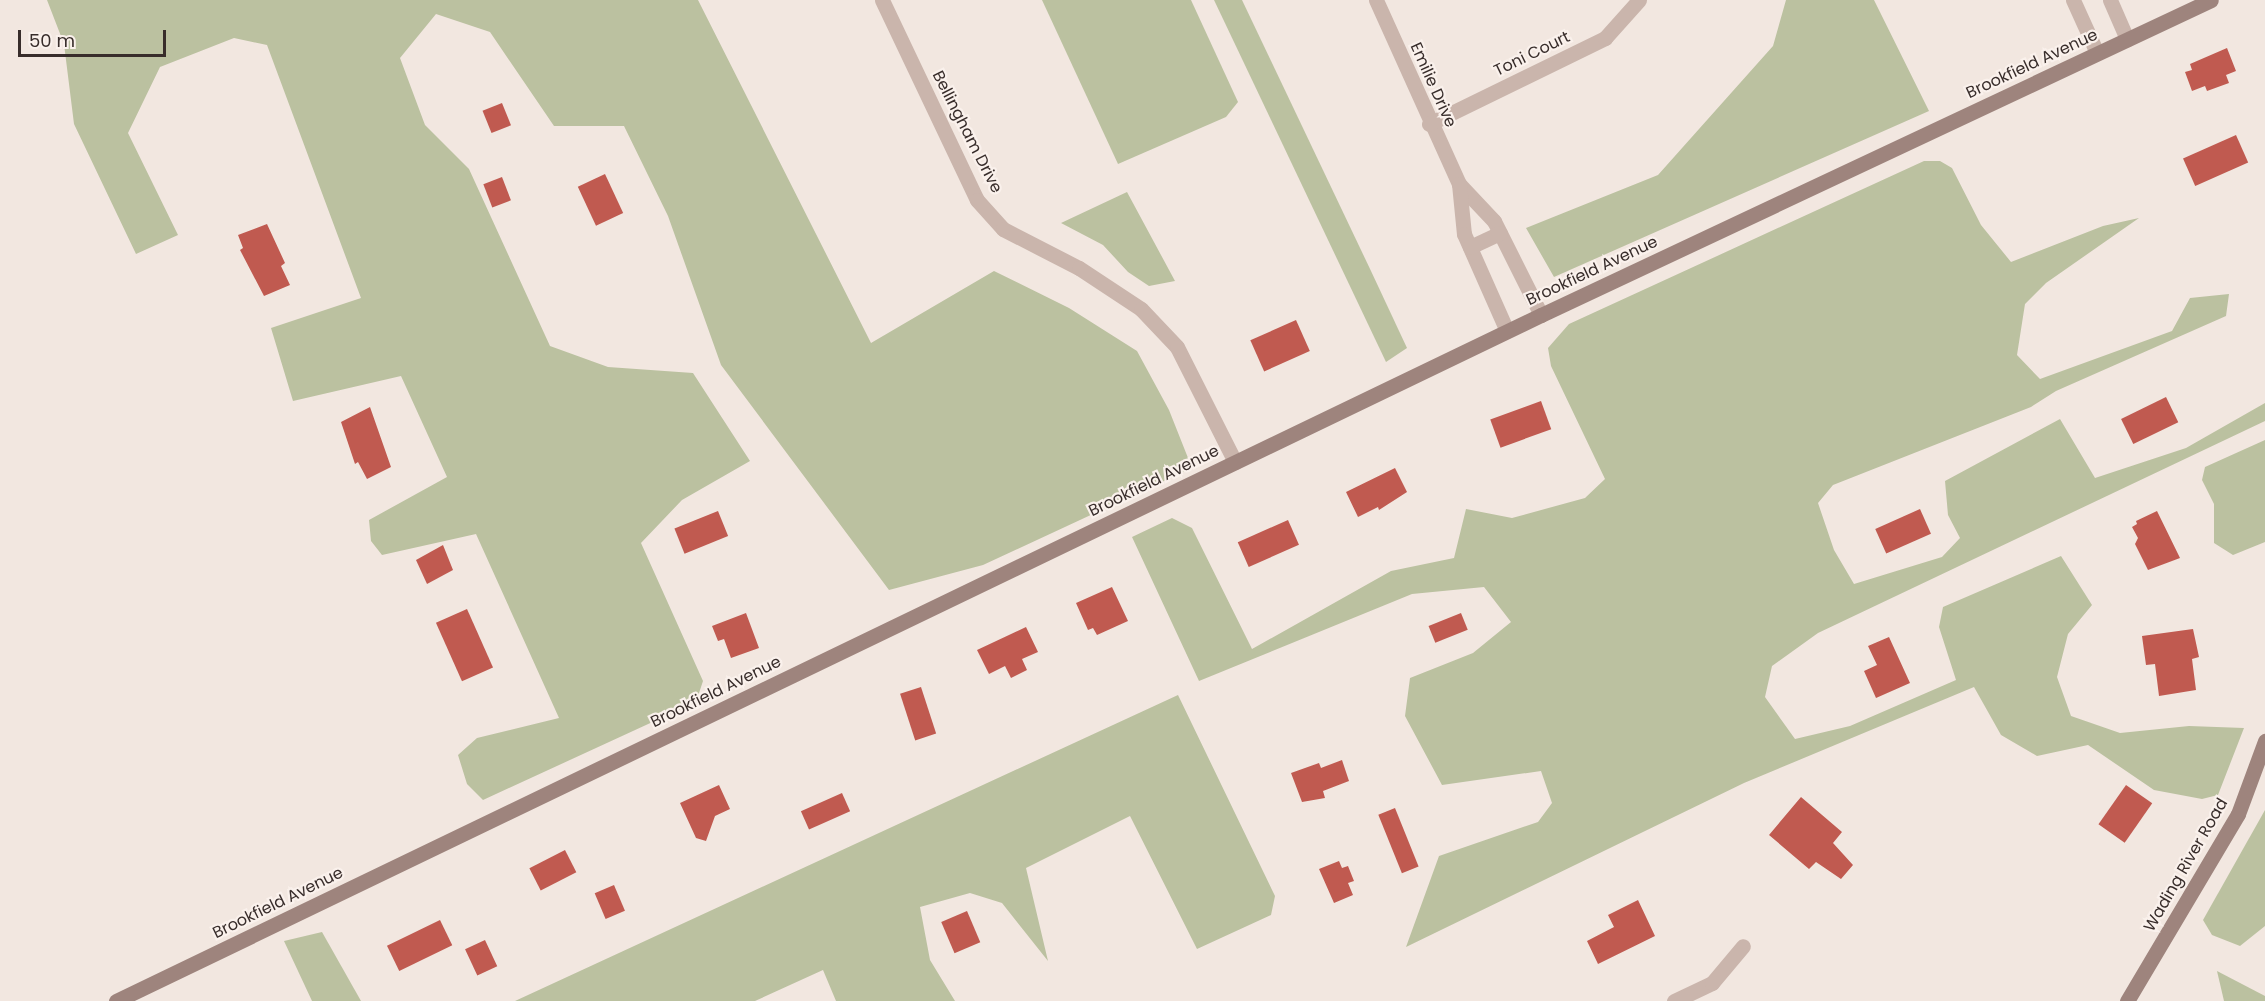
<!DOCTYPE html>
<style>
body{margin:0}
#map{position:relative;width:2265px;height:1001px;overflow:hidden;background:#f2e7e0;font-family:Poppins,sans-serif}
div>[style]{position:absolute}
.green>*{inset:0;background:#bbc1a0}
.building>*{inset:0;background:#c05a50;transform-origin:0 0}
.street>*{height:15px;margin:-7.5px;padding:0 7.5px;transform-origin:7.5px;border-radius:7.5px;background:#cab5ac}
.secondary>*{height:15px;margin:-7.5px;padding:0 7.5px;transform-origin:7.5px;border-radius:7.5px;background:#9e847d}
span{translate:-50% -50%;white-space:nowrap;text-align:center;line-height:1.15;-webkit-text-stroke:4.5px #faf1ec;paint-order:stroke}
.street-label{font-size:16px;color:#382d2b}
.scale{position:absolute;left:18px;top:30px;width:148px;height:27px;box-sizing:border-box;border:3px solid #382d2b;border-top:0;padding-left:8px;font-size:18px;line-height:21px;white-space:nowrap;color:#382d2b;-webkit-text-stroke:4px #faf1ec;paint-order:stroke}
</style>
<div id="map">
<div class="green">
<div style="clip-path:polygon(47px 0,698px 0,871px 343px,994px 271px,1069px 308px,1137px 351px,1169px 410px,1192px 468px,983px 565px,889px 590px,721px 365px,668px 216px,624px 126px,554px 126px,490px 32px,436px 14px,400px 58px,425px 125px,469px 169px,550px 346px,608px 367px,693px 373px,750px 461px,682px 500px,641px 543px,703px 681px,696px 702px,483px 800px,467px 784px,458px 755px,477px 738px,559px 718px,476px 534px,382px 555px,371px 541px,369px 520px,447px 477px,401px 376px,293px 401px,271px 328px,361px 298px,267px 45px,234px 38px,160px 67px,128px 133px,178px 235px,136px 254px,74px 124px,64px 44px)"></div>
<div style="clip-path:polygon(1042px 0,1191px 0,1238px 102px,1226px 117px,1118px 164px)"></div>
<div style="clip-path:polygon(1214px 0,1242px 0,1371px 271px,1407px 348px,1386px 362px)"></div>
<div style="clip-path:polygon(1786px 0,1874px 0,1929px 111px,1554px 277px,1526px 228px,1658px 175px,1773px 46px)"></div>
<div style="clip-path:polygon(1924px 161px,1940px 161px,1952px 168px,1981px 225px,2011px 262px,2103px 226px,2139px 218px,2046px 283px,2025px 304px,2017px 355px,2040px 379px,2172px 331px,2190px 298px,2229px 294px,2226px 316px,2056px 391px,2031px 407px,1833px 485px,1818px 503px,1834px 550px,1854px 584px,1942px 557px,1960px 538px,1948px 515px,1945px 481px,2060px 419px,2095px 478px,2186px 448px,2265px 403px,2265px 421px,1818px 633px,1772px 666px,1765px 697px,1795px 739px,1850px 726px,1956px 680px,1939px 627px,1943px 607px,2061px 556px,2092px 605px,2068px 634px,2057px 677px,2071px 716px,2120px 733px,2189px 726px,2244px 728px,2218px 795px,2202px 799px,2154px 790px,2088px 745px,2037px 756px,2001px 735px,1974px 687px,1744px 783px,1406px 947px,1439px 856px,1538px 822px,1552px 803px,1541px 771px,1442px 785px,1405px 716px,1410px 678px,1473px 653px,1511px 622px,1484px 587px,1412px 594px,1199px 681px,1132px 537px,1172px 518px,1192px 528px,1252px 649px,1391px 571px,1454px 558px,1466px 509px,1512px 518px,1585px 498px,1605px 479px,1551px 366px,1548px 348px,1569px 324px)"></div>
<div style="clip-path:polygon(1127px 192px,1175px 281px,1149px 286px,1128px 272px,1103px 245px,1061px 223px)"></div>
<div style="clip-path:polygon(2265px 440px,2265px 542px,2233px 555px,2214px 543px,2214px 504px,2202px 480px,2205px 467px)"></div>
<div style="clip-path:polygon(1178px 695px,1275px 896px,1271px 915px,1197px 949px,1130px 816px,1026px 868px,1048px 961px,1002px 903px,970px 893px,920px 907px,930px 960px,955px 1001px,836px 1001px,823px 970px,755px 1001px,515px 1001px)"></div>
<div style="clip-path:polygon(2265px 810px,2265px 926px,2240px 946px,2212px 935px,2203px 920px)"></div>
<div style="clip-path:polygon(322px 932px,361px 1001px,312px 1001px,284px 941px)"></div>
<div style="clip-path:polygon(2217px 971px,2265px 996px,2265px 1001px,2224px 1001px)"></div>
</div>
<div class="building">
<div style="clip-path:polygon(2227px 48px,2236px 71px,2226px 75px,2229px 83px,2207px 91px,2205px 86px,2192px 91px,2185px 72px,2192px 70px,2190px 64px)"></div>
<div style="left:502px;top:103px;width:24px;height:21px;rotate:68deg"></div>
<div style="left:2236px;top:135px;width:30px;height:58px;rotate:66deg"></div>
<div style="left:605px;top:174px;width:43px;height:30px;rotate:65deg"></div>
<div style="left:502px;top:177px;width:25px;height:20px;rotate:69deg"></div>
<div style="clip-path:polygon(267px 224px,285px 263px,281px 266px,290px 285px,264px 296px,240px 250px,243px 248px,238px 235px)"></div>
<div style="left:1296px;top:320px;width:34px;height:50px;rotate:66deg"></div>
<div style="left:2166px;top:397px;width:28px;height:50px;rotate:64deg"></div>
<div style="left:1541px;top:401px;width:30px;height:54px;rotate:70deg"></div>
<div style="clip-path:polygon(370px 407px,391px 467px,367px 479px,358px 462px,355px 464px,341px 422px)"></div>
<div style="clip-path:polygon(1395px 468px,1407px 492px,1379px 510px,1378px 507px,1358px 517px,1346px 492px)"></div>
<div style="left:1920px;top:509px;width:27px;height:49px;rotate:66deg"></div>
<div style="left:718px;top:511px;width:27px;height:47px;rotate:68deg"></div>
<div style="clip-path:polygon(2157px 511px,2180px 558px,2148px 570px,2135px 544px,2138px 538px,2132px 527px,2137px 524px,2136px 521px)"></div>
<div style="left:1288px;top:520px;width:27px;height:55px;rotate:66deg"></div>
<div style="clip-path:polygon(443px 545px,453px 570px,427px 584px,416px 560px)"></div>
<div style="clip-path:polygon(1112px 587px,1128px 621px,1097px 635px,1093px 628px,1088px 630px,1076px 603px)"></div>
<div style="left:467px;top:609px;width:64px;height:34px;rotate:66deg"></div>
<div style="clip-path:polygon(746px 613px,759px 648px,731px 658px,724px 639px,718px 641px,712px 626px)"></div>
<div style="left:1461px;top:613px;width:18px;height:35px;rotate:68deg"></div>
<div style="clip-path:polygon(1026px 627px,1038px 652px,1022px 659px,1027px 670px,1011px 678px,1005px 666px,989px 674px,977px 650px)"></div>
<div style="clip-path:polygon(2193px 629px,2199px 657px,2192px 659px,2196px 690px,2159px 696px,2155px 664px,2146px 665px,2142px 636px)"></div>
<div style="clip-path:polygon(1889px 637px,1910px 683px,1876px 698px,1864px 671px,1877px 665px,1868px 646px)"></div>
<div style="left:921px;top:687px;width:49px;height:22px;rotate:72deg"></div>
<div style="clip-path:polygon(1342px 760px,1349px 781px,1323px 791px,1325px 798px,1302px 802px,1291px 773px,1319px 763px,1321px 768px)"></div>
<div style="clip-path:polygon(719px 785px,730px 809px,715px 816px,706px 841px,696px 838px,680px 803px)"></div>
<div style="left:2126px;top:785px;width:32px;height:48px;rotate:35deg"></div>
<div style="left:842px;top:793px;width:20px;height:45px;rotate:66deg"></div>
<div style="clip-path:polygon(1801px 797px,1842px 832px,1833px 843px,1853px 865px,1841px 879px,1816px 862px,1809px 869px,1769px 835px)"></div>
<div style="left:1395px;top:808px;width:63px;height:18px;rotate:68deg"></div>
<div style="left:565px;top:850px;width:25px;height:40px;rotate:63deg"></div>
<div style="clip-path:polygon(1339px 861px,1342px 868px,1348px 866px,1354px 881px,1348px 883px,1353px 895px,1334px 903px,1319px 869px)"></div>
<div style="left:614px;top:885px;width:28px;height:21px;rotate:67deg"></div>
<div style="clip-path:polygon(1638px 900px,1655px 936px,1598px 964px,1587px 941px,1614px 927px,1608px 915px)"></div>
<div style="left:967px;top:911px;width:34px;height:28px;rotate:67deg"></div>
<div style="left:440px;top:920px;width:28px;height:59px;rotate:64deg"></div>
<div style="left:485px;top:940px;width:29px;height:22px;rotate:65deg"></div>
</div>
<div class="street">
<div style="left:882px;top:0;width:221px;rotate:64.6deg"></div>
<div style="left:977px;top:200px;width:39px;rotate:48deg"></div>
<div style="left:1003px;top:229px;width:85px;rotate:27.2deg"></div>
<div style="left:1079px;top:268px;width:74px;rotate:33.5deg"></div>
<div style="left:1141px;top:309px;width:52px;rotate:46.5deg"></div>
<div style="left:1177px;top:347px;width:129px;rotate:63.2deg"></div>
<div style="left:1376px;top:0;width:202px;rotate:65.7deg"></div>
<div style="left:1459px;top:184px;width:51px;rotate:46.6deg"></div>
<div style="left:1494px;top:221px;width:105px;rotate:63.4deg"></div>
<div style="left:2073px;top:0;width:58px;rotate:65.6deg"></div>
<div style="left:2110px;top:0;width:43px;rotate:66.4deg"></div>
<div style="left:1429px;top:124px;width:196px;rotate:-26deg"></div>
<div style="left:1605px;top:38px;width:51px;rotate:-48.2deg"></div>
<div style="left:1459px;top:184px;width:50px;rotate:84.3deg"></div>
<div style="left:1464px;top:234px;width:106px;rotate:66.1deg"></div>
<div style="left:1470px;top:247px;width:33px;rotate:-25deg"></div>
<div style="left:1674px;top:1001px;width:42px;rotate:-25.3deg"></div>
<div style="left:1712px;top:983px;width:48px;rotate:-50deg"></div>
</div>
<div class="secondary">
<div style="left:116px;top:1001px;width:1582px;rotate:-25.71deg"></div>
<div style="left:1541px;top:315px;width:740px;rotate:-25.18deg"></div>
<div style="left:2127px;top:1001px;width:217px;rotate:-59.3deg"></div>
<div style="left:2238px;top:814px;width:78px;rotate:-69.7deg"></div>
</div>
<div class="street-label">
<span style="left:1532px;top:54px;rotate:-26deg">Toni Court</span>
<span style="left:2032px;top:64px;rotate:-25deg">Brookfield Avenue</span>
<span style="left:1433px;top:85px;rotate:66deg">Emilie Drive</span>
<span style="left:967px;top:132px;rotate:63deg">Bellingham Drive</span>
<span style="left:1592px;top:271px;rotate:-25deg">Brookfield Avenue</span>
<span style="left:1154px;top:481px;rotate:-26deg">Brookfield Avenue</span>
<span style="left:716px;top:692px;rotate:-26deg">Brookfield Avenue</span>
<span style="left:2186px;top:865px;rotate:-60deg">Wading River Road</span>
<span style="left:278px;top:903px;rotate:-26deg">Brookfield Avenue</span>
</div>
<div class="scale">50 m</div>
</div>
